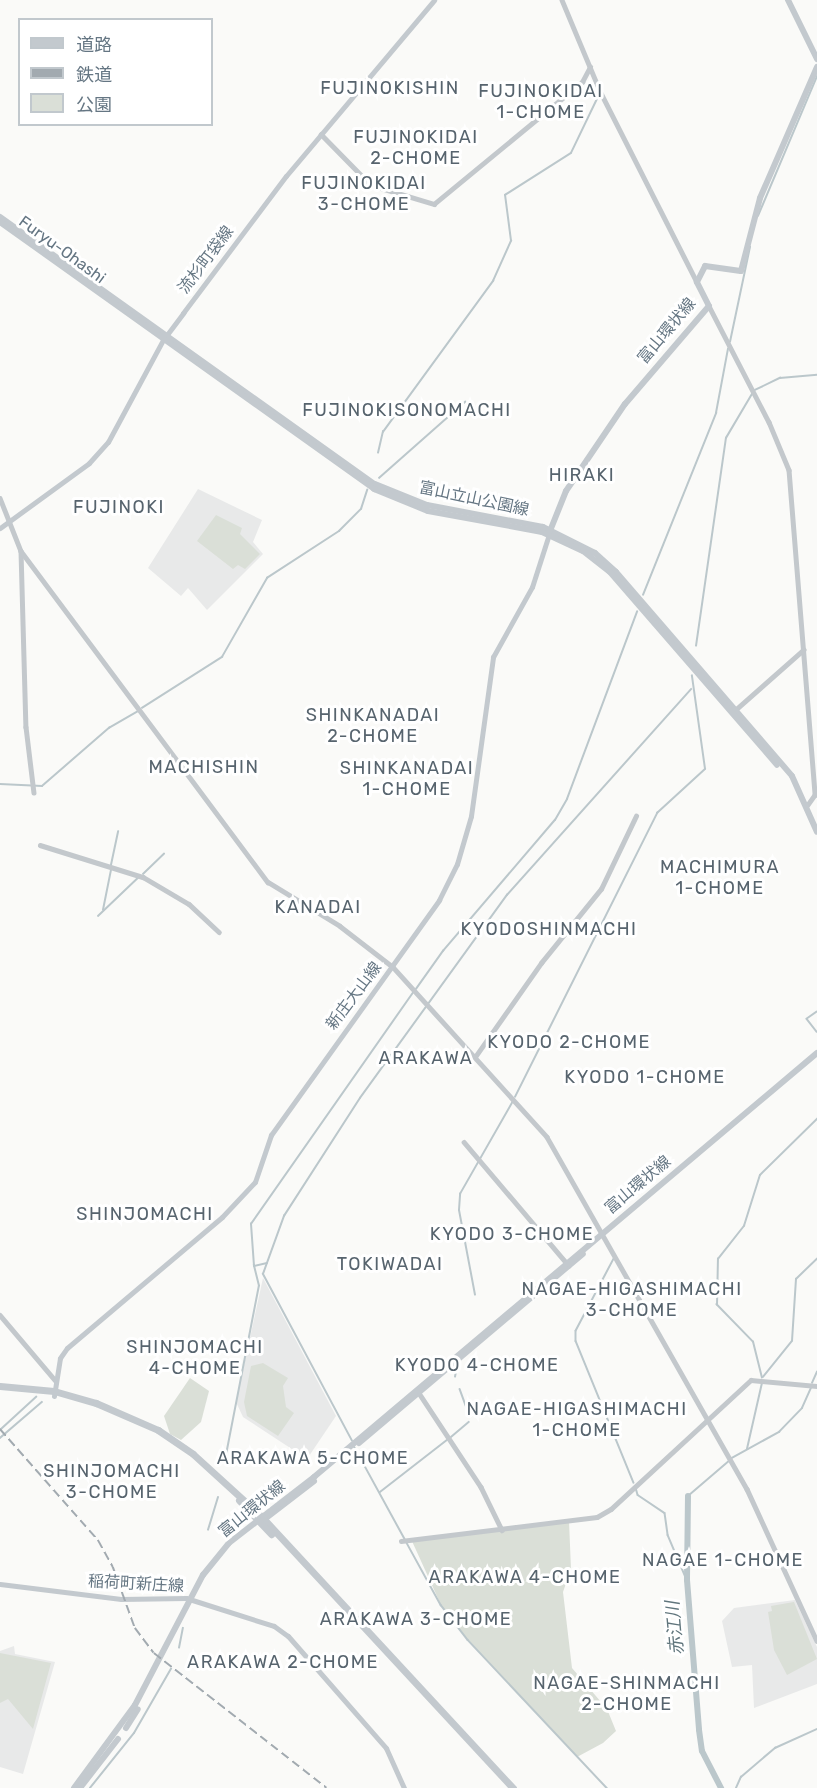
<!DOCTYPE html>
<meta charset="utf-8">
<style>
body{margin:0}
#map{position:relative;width:817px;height:1788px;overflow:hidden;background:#fafaf8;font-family:Rubik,"Noto Sans JP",sans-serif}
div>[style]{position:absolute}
.built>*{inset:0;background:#e8e9e9}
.green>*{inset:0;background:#dadfd7}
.stream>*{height:1.5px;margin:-0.75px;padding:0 0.75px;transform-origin:0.75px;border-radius:0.75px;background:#bbc7cb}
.river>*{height:6px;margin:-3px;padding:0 3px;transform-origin:3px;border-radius:3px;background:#bbc7cb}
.tertiary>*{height:4.5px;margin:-2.25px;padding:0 2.25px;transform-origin:2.25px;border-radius:2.25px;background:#c3c8cc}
.secondary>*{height:5px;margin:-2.5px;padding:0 2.5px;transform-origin:2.5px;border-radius:2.5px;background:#c3c9ce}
.primary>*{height:6px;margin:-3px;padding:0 3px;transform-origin:3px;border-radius:3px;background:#c3c9ce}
.trunk>*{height:7px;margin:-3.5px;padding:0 3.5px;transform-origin:3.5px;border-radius:3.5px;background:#c3c9ce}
.rail>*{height:1.5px;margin-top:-0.75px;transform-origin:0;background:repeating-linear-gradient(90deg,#a2aab0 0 9px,transparent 0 13.5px)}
span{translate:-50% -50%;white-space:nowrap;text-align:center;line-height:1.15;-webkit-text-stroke:6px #fff;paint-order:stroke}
.street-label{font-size:16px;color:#657683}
.neighbourhood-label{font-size:18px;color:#57646e;letter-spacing:1.5px}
.water-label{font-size:18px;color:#60757c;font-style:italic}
.legend{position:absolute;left:18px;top:18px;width:195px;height:108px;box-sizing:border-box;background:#fff;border:2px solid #c1c8cd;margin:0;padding:8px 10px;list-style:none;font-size:18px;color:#657683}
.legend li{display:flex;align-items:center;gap:12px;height:30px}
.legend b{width:30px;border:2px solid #c1c8cd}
</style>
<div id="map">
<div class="built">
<div style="clip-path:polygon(198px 489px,262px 520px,253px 542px,263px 554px,207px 610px,188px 588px,181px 596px,148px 568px)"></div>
<div style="clip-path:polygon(263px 1278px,336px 1416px,307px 1459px,243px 1417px,236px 1402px)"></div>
<div style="clip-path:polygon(795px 1600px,817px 1647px,817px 1684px,754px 1708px,752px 1665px,732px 1667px,722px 1621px,734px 1608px)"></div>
<div style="clip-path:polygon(14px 1646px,15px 1654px,55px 1662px,23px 1774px,0 1767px,0 1651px)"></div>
</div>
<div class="green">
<div style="clip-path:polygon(216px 515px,242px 528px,240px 534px,260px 554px,245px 569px,238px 565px,233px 569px,197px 541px)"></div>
<div style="clip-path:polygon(263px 1363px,288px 1378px,283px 1386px,286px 1407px,294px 1413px,278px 1436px,247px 1416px,244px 1402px,251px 1366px)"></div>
<div style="clip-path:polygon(190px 1378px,209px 1391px,201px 1422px,181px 1440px,170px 1434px,164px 1416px)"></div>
<div style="clip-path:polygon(569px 1521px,571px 1569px,563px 1592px,572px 1668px,607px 1709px,616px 1731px,603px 1743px,577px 1757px,468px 1640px,441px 1605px,411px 1539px)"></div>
<div style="clip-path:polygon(794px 1602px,817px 1659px,787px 1675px,774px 1650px,768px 1612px,772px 1611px,771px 1606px)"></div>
<div style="clip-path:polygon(0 1653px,51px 1663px,33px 1729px,8px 1699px,0 1703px)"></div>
</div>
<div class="stream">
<div style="left:758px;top:216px;width:152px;rotate:-67.1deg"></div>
<div style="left:730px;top:342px;width:97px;rotate:-78.1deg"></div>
<div style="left:755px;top:390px;width:28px;rotate:-26deg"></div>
<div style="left:780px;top:378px;width:37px;rotate:-5deg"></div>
<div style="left:378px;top:453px;width:22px;rotate:-77deg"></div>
<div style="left:383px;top:432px;width:187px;rotate:-53.9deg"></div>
<div style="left:493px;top:281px;width:44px;rotate:-65.8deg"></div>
<div style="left:511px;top:241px;width:46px;rotate:-97.4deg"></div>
<div style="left:505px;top:195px;width:78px;rotate:-32.5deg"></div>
<div style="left:571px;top:153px;width:62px;rotate:-64.3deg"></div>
<div style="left:379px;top:478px;width:115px;rotate:-41.5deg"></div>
<div style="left:643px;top:595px;width:196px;rotate:-68.1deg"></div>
<div style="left:716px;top:413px;width:65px;rotate:-79.4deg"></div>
<div style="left:696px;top:646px;width:210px;rotate:-81.8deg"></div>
<div style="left:726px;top:438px;width:51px;rotate:-59.4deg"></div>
<div style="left:142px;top:708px;width:95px;rotate:-32.5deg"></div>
<div style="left:222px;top:657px;width:91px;rotate:-60.3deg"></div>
<div style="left:267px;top:578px;width:86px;rotate:-33.1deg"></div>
<div style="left:339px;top:531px;width:31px;rotate:-45deg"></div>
<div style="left:361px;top:509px;width:20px;rotate:-72deg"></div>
<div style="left:0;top:784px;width:42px;rotate:2.7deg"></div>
<div style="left:42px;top:786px;width:89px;rotate:-40.9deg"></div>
<div style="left:109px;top:728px;width:34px;rotate:-30deg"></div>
<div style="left:111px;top:865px;width:34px;rotate:-78deg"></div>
<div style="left:143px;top:874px;width:29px;rotate:-44deg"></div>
<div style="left:103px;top:910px;width:41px;rotate:-78.7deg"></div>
<div style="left:98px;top:916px;width:57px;rotate:-43.6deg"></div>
<div style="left:416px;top:989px;width:47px;rotate:-54.6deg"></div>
<div style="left:443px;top:951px;width:172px;rotate:-49.5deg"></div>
<div style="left:555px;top:820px;width:24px;rotate:-60deg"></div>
<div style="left:567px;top:799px;width:200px;rotate:-69.5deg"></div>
<div style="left:817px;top:1012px;width:12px;rotate:145deg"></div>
<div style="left:807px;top:1019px;width:16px;rotate:52deg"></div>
<div style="left:515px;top:1097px;width:318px;rotate:-63.4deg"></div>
<div style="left:657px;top:813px;width:65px;rotate:-42.5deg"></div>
<div style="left:705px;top:769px;width:94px;rotate:-98deg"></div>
<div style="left:614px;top:1259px;width:81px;rotate:117.8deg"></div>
<div style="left:576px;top:1331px;width:10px;rotate:90deg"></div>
<div style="left:576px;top:1341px;width:153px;rotate:67.8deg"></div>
<div style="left:254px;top:1266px;width:42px;rotate:-94.1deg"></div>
<div style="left:251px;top:1224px;width:282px;rotate:-55deg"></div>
<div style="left:475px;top:1295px;width:86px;rotate:-100.7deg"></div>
<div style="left:459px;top:1210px;width:16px;rotate:-86deg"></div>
<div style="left:460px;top:1194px;width:107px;rotate:-60.3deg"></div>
<div style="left:455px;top:1377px;width:10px;rotate:-79deg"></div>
<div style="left:763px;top:1377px;width:46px;rotate:-51.1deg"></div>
<div style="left:792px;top:1341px;width:62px;rotate:-86.3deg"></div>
<div style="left:796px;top:1279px;width:29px;rotate:-44deg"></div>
<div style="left:762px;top:1378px;width:37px;rotate:-104deg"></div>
<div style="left:753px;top:1342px;width:52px;rotate:-134.2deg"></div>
<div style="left:717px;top:1305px;width:46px;rotate:-88.8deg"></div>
<div style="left:718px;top:1259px;width:42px;rotate:-51.8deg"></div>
<div style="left:744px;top:1226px;width:53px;rotate:-72.6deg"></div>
<div style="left:760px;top:1175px;width:80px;rotate:-44.5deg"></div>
<div style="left:812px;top:1383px;width:12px;rotate:-66deg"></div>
<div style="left:460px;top:1389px;width:27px;rotate:70deg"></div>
<div style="left:0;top:1430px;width:49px;rotate:-42.5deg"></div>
<div style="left:451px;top:1437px;width:23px;rotate:-40deg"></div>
<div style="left:0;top:1438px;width:55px;rotate:-40.6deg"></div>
<div style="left:352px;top:1441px;width:189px;rotate:-118.1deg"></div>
<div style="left:263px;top:1274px;width:62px;rotate:-70.1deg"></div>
<div style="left:284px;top:1216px;width:140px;rotate:-57.2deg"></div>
<div style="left:360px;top:1098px;width:251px;rotate:-54.1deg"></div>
<div style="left:507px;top:895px;width:276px;rotate:-48.2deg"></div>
<div style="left:354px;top:1446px;width:106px;rotate:61.3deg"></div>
<div style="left:747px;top:1449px;width:68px;rotate:-77.2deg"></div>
<div style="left:226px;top:1455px;width:172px;rotate:-79deg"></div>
<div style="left:259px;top:1286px;width:21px;rotate:-104deg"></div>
<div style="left:254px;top:1266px;width:13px;rotate:-13deg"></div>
<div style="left:732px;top:1458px;width:54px;rotate:-29deg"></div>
<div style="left:779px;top:1432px;width:33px;rotate:-46deg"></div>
<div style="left:802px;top:1408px;width:22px;rotate:-66deg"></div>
<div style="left:636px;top:1488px;width:7px;rotate:74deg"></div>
<div style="left:638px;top:1495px;width:32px;rotate:34deg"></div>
<div style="left:665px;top:1513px;width:22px;rotate:82deg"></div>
<div style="left:668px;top:1535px;width:49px;rotate:67.1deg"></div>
<div style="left:380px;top:1492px;width:85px;rotate:-37.8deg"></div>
<div style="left:688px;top:1496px;width:54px;rotate:-40.5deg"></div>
<div style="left:208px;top:1530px;width:34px;rotate:-73deg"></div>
<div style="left:407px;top:1543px;width:71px;rotate:61.3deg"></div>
<div style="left:441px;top:1605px;width:44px;rotate:52.4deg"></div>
<div style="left:468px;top:1640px;width:203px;rotate:46.8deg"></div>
<div style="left:179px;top:1648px;width:20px;rotate:-79deg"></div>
<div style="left:90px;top:1788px;width:70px;rotate:-51.3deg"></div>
<div style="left:134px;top:1733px;width:74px;rotate:-60deg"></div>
<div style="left:736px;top:1788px;width:12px;rotate:-66deg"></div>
<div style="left:741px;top:1777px;width:45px;rotate:-40.5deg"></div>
<div style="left:775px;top:1748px;width:46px;rotate:-24.3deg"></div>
</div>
<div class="river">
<div style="left:688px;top:1496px;width:84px;rotate:90.7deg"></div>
<div style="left:687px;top:1580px;width:150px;rotate:85.4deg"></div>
<div style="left:699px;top:1730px;width:21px;rotate:82deg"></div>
<div style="left:702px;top:1751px;width:42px;rotate:62.8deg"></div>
</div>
<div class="tertiary">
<div style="left:562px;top:0;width:99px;rotate:67.3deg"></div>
<div style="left:600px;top:91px;width:214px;rotate:63.1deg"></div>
<div style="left:321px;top:134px;width:71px;rotate:45.6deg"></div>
<div style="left:371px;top:185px;width:66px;rotate:16.8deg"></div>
<div style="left:434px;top:204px;width:192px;rotate:-39.5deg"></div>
<div style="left:582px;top:82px;width:17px;rotate:-62deg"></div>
<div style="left:709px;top:306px;width:131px;rotate:62.7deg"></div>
<div style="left:769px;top:422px;width:52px;rotate:67.4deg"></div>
<div style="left:789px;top:470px;width:326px;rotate:85.4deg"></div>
<div style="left:815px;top:795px;width:12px;rotate:125deg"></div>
<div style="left:0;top:498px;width:57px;rotate:68.4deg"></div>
<div style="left:21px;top:551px;width:176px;rotate:88.4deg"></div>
<div style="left:26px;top:727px;width:66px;rotate:83.1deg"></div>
<div style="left:21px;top:551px;width:413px;rotate:53.3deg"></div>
<div style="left:268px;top:882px;width:84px;rotate:31.4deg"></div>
<div style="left:340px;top:926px;width:67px;rotate:37.7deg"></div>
<div style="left:393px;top:967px;width:229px;rotate:47.8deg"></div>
<div style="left:547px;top:1137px;width:405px;rotate:60.4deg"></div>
<div style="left:747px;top:1489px;width:167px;rotate:65.3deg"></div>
<div style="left:733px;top:712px;width:94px;rotate:-41.5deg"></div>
<div style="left:40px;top:845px;width:108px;rotate:17.3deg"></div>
<div style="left:143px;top:877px;width:53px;rotate:30.4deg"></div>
<div style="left:189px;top:904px;width:41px;rotate:43deg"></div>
<div style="left:475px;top:1057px;width:115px;rotate:-54.9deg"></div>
<div style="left:541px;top:963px;width:95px;rotate:-51deg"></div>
<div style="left:601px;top:889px;width:81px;rotate:-64.4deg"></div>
<div style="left:464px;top:1142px;width:162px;rotate:49.7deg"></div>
<div style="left:0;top:1315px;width:85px;rotate:49.8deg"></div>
<div style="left:419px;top:1393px;width:113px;rotate:56.6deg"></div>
<div style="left:481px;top:1487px;width:48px;rotate:64deg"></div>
<div style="left:401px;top:1541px;width:197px;rotate:-7deg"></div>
<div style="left:597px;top:1517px;width:16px;rotate:-30deg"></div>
<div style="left:611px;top:1509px;width:190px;rotate:-42.7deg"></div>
<div style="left:751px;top:1380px;width:66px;rotate:5.2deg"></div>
</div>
<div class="secondary">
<div style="left:0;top:528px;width:110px;rotate:-36.1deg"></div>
<div style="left:89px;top:463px;width:28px;rotate:-48deg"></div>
<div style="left:108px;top:442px;width:116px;rotate:-61.7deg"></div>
<div style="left:163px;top:340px;width:34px;rotate:-53deg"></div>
<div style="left:183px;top:313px;width:171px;rotate:-53.1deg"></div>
<div style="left:286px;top:176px;width:230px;rotate:-49.9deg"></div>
<div style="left:54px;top:1396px;width:38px;rotate:-81deg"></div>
<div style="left:60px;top:1358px;width:12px;rotate:-55deg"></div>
<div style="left:67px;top:1348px;width:203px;rotate:-40.2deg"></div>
<div style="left:222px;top:1217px;width:48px;rotate:-46.7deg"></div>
<div style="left:255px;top:1182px;width:50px;rotate:-71.2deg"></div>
<div style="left:271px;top:1135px;width:289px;rotate:-54.4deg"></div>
<div style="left:439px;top:900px;width:40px;rotate:-63.4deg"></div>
<div style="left:457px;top:864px;width:50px;rotate:-73.7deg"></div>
<div style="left:471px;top:816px;width:161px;rotate:-82.1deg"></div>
<div style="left:493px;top:657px;width:80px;rotate:-60.9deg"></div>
<div style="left:532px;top:587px;width:56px;rotate:-72.2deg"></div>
<div style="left:0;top:1584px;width:122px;rotate:7.1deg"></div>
<div style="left:121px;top:1599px;width:65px;rotate:-0.9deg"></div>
<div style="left:186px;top:1598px;width:92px;rotate:17.7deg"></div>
<div style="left:274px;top:1626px;width:17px;rotate:36deg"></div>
<div style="left:288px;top:1636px;width:149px;rotate:48.8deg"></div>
<div style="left:386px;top:1748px;width:44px;rotate:65.8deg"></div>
</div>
<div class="primary">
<div style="left:788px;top:0;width:66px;rotate:63.8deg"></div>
<div style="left:0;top:217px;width:460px;rotate:35.5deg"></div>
<div style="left:375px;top:484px;width:56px;rotate:22deg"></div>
<div style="left:427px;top:505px;width:118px;rotate:10.7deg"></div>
<div style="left:543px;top:527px;width:58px;rotate:26.6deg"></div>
<div style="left:595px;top:553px;width:28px;rotate:42deg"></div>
<div style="left:616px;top:572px;width:269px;rotate:49.2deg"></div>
<div style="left:792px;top:776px;width:61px;rotate:65.9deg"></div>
<div style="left:0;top:222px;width:460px;rotate:35.5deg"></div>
<div style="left:374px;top:489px;width:58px;rotate:22.2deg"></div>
<div style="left:428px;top:511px;width:116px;rotate:10.4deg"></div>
<div style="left:542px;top:532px;width:45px;rotate:24.9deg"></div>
<div style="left:583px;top:551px;width:34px;rotate:38deg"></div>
<div style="left:610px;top:572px;width:255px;rotate:49.1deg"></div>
<div style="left:550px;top:531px;width:43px;rotate:-68.2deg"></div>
<div style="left:566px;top:491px;width:105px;rotate:-55.9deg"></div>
<div style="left:625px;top:404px;width:129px;rotate:-49.4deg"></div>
<div style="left:709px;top:306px;width:27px;rotate:-117deg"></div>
<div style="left:697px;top:282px;width:18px;rotate:-63deg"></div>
<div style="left:705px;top:266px;width:36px;rotate:8deg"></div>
<div style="left:741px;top:271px;width:75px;rotate:-75.4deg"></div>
<div style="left:760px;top:198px;width:143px;rotate:-66.5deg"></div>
<div style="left:359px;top:1443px;width:293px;rotate:-40.2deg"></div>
<div style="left:261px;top:1522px;width:67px;rotate:-37.7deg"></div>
<div style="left:126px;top:1728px;width:22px;rotate:-58deg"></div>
<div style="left:74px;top:1788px;width:103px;rotate:-53.7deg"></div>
<div style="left:135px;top:1705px;width:147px;rotate:-62.4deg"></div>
<div style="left:203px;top:1575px;width:41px;rotate:-50.9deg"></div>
<div style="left:229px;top:1543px;width:108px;rotate:-37.8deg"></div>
<div style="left:314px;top:1477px;width:658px;rotate:-40.13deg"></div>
<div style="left:80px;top:1788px;width:62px;rotate:-52.2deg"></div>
</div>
<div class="trunk">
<div style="left:0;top:1386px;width:54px;rotate:5.3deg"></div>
<div style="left:54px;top:1391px;width:44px;rotate:15.9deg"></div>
<div style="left:96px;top:1403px;width:68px;rotate:23.5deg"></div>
<div style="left:158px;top:1430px;width:42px;rotate:34.4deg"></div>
<div style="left:193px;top:1454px;width:92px;rotate:42.4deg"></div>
<div style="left:261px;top:1516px;width:371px;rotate:47.2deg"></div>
<div style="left:239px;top:1500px;width:47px;rotate:46.7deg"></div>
</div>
<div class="rail">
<div style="left:0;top:1429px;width:148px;rotate:48.6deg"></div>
<div style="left:98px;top:1540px;width:31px;rotate:61deg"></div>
<div style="left:113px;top:1567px;width:65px;rotate:70.2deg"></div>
<div style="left:135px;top:1628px;width:31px;rotate:53deg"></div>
<div style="left:154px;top:1653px;width:219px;rotate:38deg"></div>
</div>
<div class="street-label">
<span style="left:62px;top:250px;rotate:36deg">Furyu-Ohashi</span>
<span style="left:206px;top:260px;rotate:-53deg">流杉町袋線</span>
<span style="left:667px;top:331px;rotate:-50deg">富山環状線</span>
<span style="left:474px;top:499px;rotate:12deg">富山立山公園線</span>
<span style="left:354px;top:996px;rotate:-53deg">新庄大山線</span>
<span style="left:638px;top:1185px;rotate:-40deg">富山環状線</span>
<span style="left:252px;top:1509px;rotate:-39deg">富山環状線</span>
<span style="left:136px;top:1584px;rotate:3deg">稲荷町新庄線</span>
</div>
<div class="neighbourhood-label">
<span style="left:390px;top:88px">FUJINOKISHIN</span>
<span style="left:541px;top:102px">FUJINOKIDAI<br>1-CHOME</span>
<span style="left:416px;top:148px">FUJINOKIDAI<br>2-CHOME</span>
<span style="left:364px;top:194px">FUJINOKIDAI<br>3-CHOME</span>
<span style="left:407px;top:410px">FUJINOKISONOMACHI</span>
<span style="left:582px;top:475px">HIRAKI</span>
<span style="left:119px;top:507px">FUJINOKI</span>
<span style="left:373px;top:726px">SHINKANADAI<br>2-CHOME</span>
<span style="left:204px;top:767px">MACHISHIN</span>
<span style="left:407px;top:779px">SHINKANADAI<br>1-CHOME</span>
<span style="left:720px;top:878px">MACHIMURA<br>1-CHOME</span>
<span style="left:318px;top:907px">KANADAI</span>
<span style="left:549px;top:929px">KYODOSHINMACHI</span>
<span style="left:569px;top:1042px">KYODO 2-CHOME</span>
<span style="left:426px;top:1058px">ARAKAWA</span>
<span style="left:645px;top:1077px">KYODO 1-CHOME</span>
<span style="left:145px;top:1214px">SHINJOMACHI</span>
<span style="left:512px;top:1234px">KYODO 3-CHOME</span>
<span style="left:390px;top:1264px">TOKIWADAI</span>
<span style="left:632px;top:1300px">NAGAE-HIGASHIMACHI<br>3-CHOME</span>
<span style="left:195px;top:1358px">SHINJOMACHI<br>4-CHOME</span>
<span style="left:477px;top:1365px">KYODO 4-CHOME</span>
<span style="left:577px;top:1420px">NAGAE-HIGASHIMACHI<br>1-CHOME</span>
<span style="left:313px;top:1458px">ARAKAWA 5-CHOME</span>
<span style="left:112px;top:1482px">SHINJOMACHI<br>3-CHOME</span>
<span style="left:723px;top:1560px">NAGAE 1-CHOME</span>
<span style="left:525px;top:1577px">ARAKAWA 4-CHOME</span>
<span style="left:416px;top:1619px">ARAKAWA 3-CHOME</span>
<span style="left:283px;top:1662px">ARAKAWA 2-CHOME</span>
<span style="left:627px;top:1694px">NAGAE-SHINMACHI<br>2-CHOME</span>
</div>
<div class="water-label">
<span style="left:675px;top:1628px;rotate:-95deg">赤江川</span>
</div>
<ul class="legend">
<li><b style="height:8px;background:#c3c9ce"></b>道路</li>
<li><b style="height:8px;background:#a2aab0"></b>鉄道</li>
<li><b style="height:16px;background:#dadfd7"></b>公園</li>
</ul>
</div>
